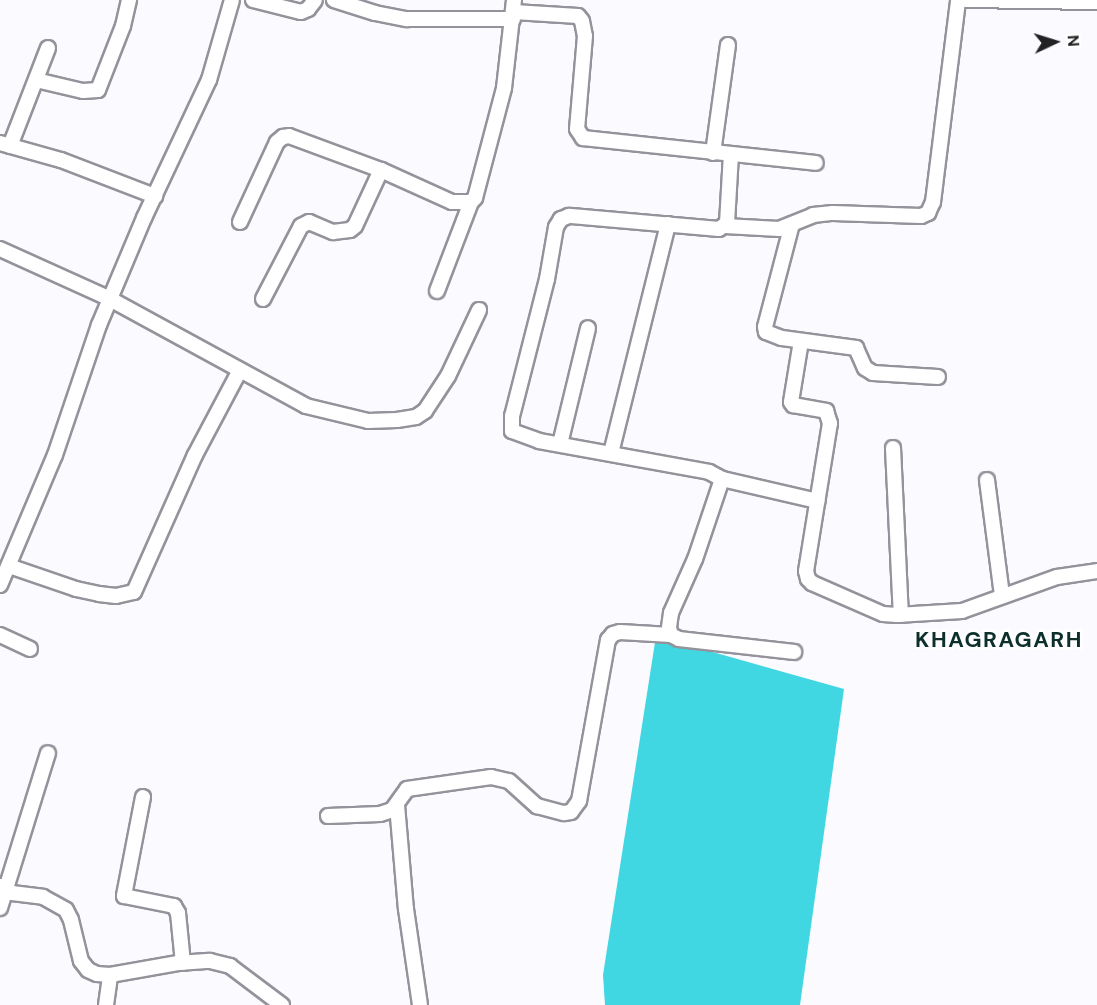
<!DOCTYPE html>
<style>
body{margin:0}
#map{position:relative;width:1097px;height:1005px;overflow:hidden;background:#fbfafe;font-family:"DM Sans",sans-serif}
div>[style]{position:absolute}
.water>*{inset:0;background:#40d7e2}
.roads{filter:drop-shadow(2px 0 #94929a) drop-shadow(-2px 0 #94929a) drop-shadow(0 2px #94929a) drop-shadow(0 -2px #94929a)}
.street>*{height:14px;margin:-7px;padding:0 7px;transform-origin:7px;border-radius:7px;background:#fff}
span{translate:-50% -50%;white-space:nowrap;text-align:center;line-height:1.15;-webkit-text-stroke:5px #fff;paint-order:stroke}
.district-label{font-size:22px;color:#0e302d;font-weight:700;letter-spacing:1.5px}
.north{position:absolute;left:1025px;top:12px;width:60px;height:60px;-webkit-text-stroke:4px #fff;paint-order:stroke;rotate:86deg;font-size:16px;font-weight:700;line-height:24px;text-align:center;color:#222124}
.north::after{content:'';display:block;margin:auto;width:21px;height:27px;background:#222124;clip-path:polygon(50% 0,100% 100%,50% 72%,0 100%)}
</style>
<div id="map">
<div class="water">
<div style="clip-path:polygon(656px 636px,844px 689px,800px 1005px,605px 1005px,603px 975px)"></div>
</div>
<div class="roads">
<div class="street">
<div style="left:253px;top:0;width:49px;rotate:14deg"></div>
<div style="left:301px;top:12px;width:8px;rotate:-23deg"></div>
<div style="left:308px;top:9px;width:11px;rotate:-52deg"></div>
<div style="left:334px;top:0;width:43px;rotate:17.6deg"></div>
<div style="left:375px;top:13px;width:33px;rotate:11deg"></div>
<div style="left:407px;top:19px;width:106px"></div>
<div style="left:966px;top:0;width:131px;rotate:0.9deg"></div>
<div style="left:514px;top:12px;width:64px;rotate:3.6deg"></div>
<div style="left:578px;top:16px;width:6px;rotate:51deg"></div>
<div style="left:582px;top:21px;width:15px;rotate:79deg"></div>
<div style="left:585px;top:36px;width:93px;rotate:94.9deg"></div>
<div style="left:577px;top:129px;width:11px;rotate:56deg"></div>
<div style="left:583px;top:138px;width:234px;rotate:6.1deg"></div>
<div style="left:36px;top:80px;width:48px;rotate:13.2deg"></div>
<div style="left:83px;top:91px;width:15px;rotate:-4deg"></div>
<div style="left:98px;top:90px;width:69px;rotate:-68.7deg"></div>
<div style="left:123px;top:26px;width:27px;rotate:-77deg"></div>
<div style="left:0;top:143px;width:63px;rotate:15.6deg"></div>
<div style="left:61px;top:160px;width:101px;rotate:21deg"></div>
<div style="left:10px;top:146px;width:105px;rotate:-68.8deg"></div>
<div style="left:713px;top:153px;width:109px;rotate:-82.1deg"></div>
<div style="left:731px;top:154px;width:69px;rotate:93.3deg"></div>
<div style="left:727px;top:223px;width:10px;rotate:143deg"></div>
<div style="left:719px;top:229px;width:151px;rotate:-175deg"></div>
<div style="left:569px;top:216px;width:9px;rotate:159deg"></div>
<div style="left:561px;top:219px;width:9px;rotate:122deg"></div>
<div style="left:556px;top:227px;width:53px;rotate:99.8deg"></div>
<div style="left:547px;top:279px;width:141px;rotate:104.3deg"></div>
<div style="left:512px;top:416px;width:15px;rotate:90deg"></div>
<div style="left:512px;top:431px;width:29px;rotate:20deg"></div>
<div style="left:539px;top:441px;width:173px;rotate:10.3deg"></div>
<div style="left:709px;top:472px;width:15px;rotate:28deg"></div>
<div style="left:722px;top:479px;width:84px;rotate:108.6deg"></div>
<div style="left:695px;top:559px;width:59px;rotate:114deg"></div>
<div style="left:671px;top:613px;width:15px;rotate:98deg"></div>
<div style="left:669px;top:628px;width:7px;rotate:74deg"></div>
<div style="left:671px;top:635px;width:9px;rotate:27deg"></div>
<div style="left:679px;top:639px;width:116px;rotate:6.4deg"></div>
<div style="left:240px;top:222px;width:88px;rotate:-65.2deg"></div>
<div style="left:277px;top:142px;width:8px;rotate:-40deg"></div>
<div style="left:283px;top:137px;width:6px;rotate:-9deg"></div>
<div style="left:289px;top:136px;width:98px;rotate:20.3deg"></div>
<div style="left:381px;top:170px;width:78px;rotate:24.3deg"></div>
<div style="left:452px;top:202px;width:19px"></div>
<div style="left:471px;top:202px;width:6px;rotate:-45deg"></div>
<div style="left:475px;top:198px;width:114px;rotate:-75.2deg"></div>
<div style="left:504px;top:88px;width:89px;rotate:-83.5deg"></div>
<div style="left:792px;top:224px;width:106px;rotate:104.7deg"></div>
<div style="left:765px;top:327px;width:5px;rotate:79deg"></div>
<div style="left:766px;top:332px;width:17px;rotate:21deg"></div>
<div style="left:782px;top:338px;width:75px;rotate:7.7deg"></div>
<div style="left:856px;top:348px;width:22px;rotate:66deg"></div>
<div style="left:865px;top:368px;width:9px;rotate:32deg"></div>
<div style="left:873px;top:373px;width:65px;rotate:3.5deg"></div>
<div style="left:725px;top:226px;width:54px;rotate:3.2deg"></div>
<div style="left:779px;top:229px;width:37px;rotate:-22deg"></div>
<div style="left:813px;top:215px;width:20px;rotate:-6deg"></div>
<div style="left:833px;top:213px;width:88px;rotate:2deg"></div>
<div style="left:921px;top:216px;width:8px;rotate:-23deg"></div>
<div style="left:928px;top:213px;width:12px;rotate:-66deg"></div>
<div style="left:933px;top:202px;width:204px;rotate:-82.9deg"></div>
<div style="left:0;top:249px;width:121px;rotate:24.4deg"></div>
<div style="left:110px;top:299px;width:223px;rotate:28.6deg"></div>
<div style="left:306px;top:406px;width:64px;rotate:13.6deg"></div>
<div style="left:368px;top:421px;width:29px;rotate:-2deg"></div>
<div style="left:397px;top:420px;width:19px;rotate:-9deg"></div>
<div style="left:416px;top:417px;width:11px;rotate:-34deg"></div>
<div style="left:425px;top:411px;width:42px;rotate:-56.7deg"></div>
<div style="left:448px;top:376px;width:73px;rotate:-64.8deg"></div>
<div style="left:437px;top:291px;width:95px;rotate:-69.1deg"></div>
<div style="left:263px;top:299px;width:82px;rotate:-62.5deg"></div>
<div style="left:301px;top:226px;width:9px;rotate:-27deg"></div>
<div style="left:309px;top:222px;width:26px;rotate:23deg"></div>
<div style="left:333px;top:232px;width:17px;rotate:-7deg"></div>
<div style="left:350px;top:230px;width:6px;rotate:-39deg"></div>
<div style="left:355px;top:226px;width:62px;rotate:-65.1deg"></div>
<div style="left:801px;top:341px;width:62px;rotate:99.3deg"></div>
<div style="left:791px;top:402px;width:4px;rotate:56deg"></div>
<div style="left:793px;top:405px;width:34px;rotate:10deg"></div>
<div style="left:826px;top:411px;width:13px;rotate:72deg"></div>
<div style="left:830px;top:423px;width:150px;rotate:99.2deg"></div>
<div style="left:806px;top:571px;width:8px;rotate:76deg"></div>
<div style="left:808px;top:579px;width:6px;rotate:45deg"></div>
<div style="left:812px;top:583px;width:77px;rotate:23.6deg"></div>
<div style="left:883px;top:614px;width:14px;rotate:4deg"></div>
<div style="left:897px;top:615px;width:65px;rotate:-3.5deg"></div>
<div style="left:962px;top:611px;width:101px;rotate:-19.7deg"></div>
<div style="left:1057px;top:577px;width:40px;rotate:-8.5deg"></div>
<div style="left:560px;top:444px;width:119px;rotate:-76.4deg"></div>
<div style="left:893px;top:448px;width:167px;rotate:87.3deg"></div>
<div style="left:611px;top:453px;width:236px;rotate:-76deg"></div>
<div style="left:722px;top:479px;width:98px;rotate:13deg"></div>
<div style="left:987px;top:480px;width:117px;rotate:82.6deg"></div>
<div style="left:9px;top:566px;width:71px;rotate:18.9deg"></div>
<div style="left:76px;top:589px;width:24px;rotate:12deg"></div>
<div style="left:99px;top:594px;width:17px;rotate:7deg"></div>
<div style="left:116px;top:596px;width:18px;rotate:-13deg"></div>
<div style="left:134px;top:592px;width:150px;rotate:-66deg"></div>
<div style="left:195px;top:455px;width:96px;rotate:-62.1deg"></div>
<div style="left:0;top:585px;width:141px;rotate:-67.1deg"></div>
<div style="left:55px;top:455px;width:137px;rotate:-71.3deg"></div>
<div style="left:99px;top:325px;width:116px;rotate:-67.2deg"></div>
<div style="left:144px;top:218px;width:153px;rotate:-64.8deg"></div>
<div style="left:209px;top:80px;width:83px;rotate:-74deg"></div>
<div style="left:0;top:635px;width:33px;rotate:25deg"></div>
<div style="left:143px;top:797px;width:101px;rotate:100.9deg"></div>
<div style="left:124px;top:896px;width:51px;rotate:11.3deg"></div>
<div style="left:174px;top:906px;width:8px;rotate:60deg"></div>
<div style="left:178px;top:913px;width:50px;rotate:84.3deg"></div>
<div style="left:397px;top:805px;width:104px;rotate:85.1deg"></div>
<div style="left:406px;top:909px;width:97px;rotate:81.7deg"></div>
<div style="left:328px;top:816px;width:52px;rotate:-2.2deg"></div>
<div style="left:380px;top:814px;width:13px;rotate:-18deg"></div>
<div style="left:392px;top:810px;width:26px;rotate:-54deg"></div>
<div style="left:407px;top:789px;width:85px;rotate:-8.1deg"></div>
<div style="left:491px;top:777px;width:18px;rotate:13deg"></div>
<div style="left:509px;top:781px;width:38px;rotate:42deg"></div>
<div style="left:537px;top:806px;width:28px;rotate:15deg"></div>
<div style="left:564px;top:813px;width:7px;rotate:-8deg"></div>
<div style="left:571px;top:812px;width:14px;rotate:-54deg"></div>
<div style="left:579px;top:801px;width:164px;rotate:-79.8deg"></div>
<div style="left:608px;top:640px;width:8px;rotate:-50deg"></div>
<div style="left:613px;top:634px;width:7px;rotate:-16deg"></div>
<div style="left:620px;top:632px;width:51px;rotate:3.4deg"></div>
<div style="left:0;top:886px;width:14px;rotate:30deg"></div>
<div style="left:12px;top:893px;width:31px;rotate:7deg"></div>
<div style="left:43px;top:897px;width:26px;rotate:29deg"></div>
<div style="left:66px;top:910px;width:11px;rotate:63deg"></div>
<div style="left:71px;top:920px;width:42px;rotate:76.3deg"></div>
<div style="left:81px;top:961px;width:11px;rotate:52deg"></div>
<div style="left:88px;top:970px;width:10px;rotate:24deg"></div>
<div style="left:97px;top:974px;width:13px;rotate:4deg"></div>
<div style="left:110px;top:975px;width:69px;rotate:-10deg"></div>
<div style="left:178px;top:963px;width:32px;rotate:-4deg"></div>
<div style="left:210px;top:961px;width:21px;rotate:14deg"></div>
<div style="left:230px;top:966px;width:65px;rotate:36.9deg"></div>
<div style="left:0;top:908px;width:162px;rotate:-72.8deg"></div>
<div style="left:106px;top:1005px;width:30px;rotate:-82deg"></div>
</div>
</div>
<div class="district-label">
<span style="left:999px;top:640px">KHAGRAGARH</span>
</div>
<div class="north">N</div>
</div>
